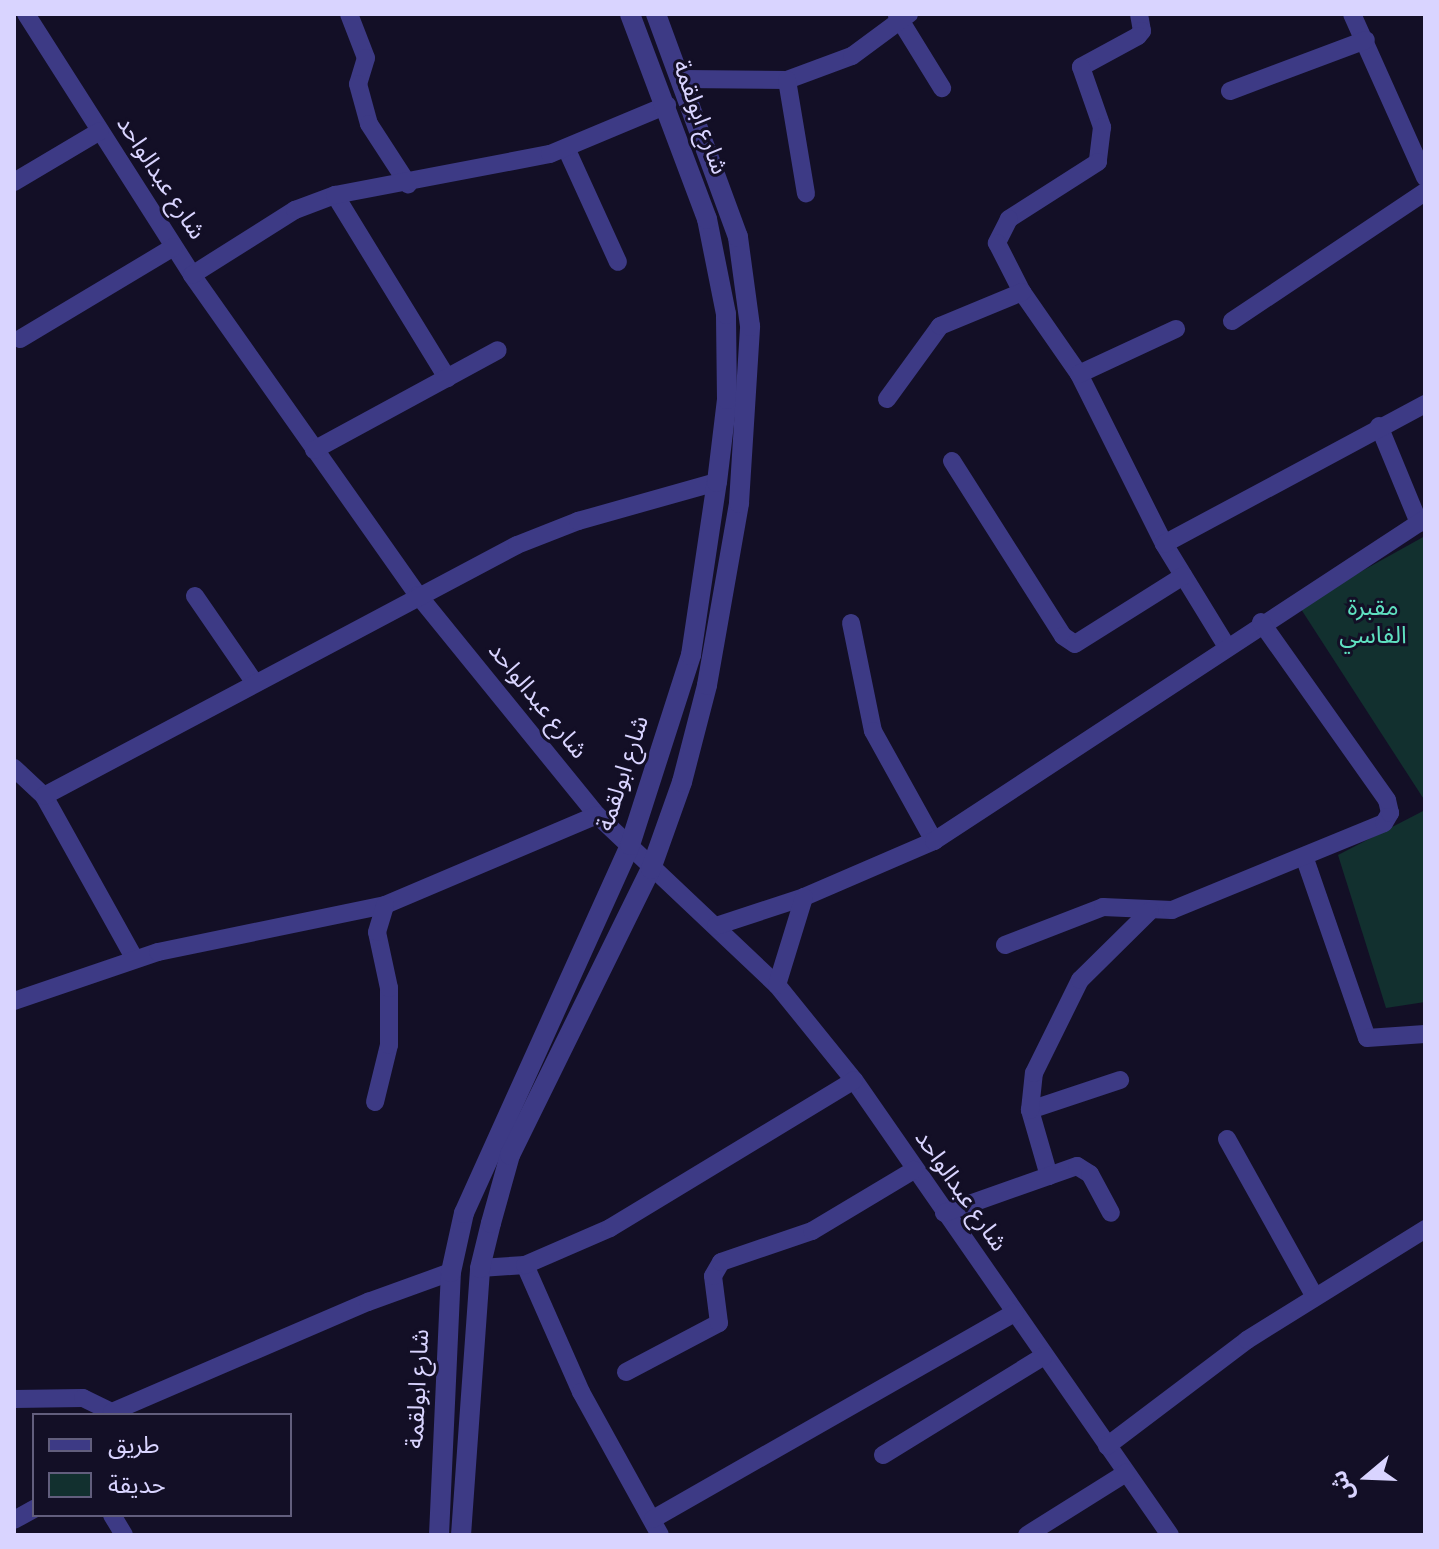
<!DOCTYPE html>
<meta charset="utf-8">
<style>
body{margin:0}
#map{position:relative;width:1439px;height:1549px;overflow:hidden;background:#130f26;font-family:Overpass,"Noto Sans Arabic",sans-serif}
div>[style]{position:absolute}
.green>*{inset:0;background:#12302f}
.minor>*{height:18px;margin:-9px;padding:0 9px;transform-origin:9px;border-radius:9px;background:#3d3a85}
.tertiary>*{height:20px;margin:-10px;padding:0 10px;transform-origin:10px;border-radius:10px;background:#3d3a85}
span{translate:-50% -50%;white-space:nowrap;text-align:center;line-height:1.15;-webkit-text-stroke:6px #130f26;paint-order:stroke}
.street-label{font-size:24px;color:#d9d4ff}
.park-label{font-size:24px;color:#5fe0c0}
.frame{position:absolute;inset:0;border:16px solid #d9d4ff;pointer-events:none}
.legend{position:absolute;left:32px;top:1413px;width:260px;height:104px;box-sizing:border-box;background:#130f26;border:2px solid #625e7d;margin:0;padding:10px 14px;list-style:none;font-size:24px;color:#d9d4ff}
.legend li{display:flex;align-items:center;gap:16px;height:40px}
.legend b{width:40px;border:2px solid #625e7d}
.north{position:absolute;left:1327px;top:1437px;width:80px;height:80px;-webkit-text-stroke:6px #130f26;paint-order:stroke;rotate:251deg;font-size:22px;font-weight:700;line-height:32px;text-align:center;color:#d9d4ff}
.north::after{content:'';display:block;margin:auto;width:28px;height:36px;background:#d9d4ff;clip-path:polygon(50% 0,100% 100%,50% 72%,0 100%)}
</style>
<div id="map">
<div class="green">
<div style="clip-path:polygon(1425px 536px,1425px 801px,1299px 606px)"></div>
<div style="clip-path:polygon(1425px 810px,1425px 1002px,1386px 1008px,1338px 855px)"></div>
</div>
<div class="minor">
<div style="left:26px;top:14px;width:309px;rotate:57.5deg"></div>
<div style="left:192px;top:275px;width:392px;rotate:54.8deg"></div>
<div style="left:418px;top:595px;width:284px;rotate:50.9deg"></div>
<div style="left:597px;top:815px;width:248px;rotate:43.4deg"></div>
<div style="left:777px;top:985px;width:122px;rotate:51deg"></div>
<div style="left:854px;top:1080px;width:554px;rotate:55.22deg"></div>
<div style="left:349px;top:14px;width:47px;rotate:68.9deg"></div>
<div style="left:366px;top:58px;width:27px;rotate:107deg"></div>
<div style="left:358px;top:84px;width:41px;rotate:74.6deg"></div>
<div style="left:369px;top:124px;width:72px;rotate:57deg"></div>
<div style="left:1139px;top:14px;width:17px;rotate:80deg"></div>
<div style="left:1142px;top:31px;width:6px;rotate:129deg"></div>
<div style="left:1138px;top:36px;width:65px;rotate:151.5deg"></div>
<div style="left:1081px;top:67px;width:64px;rotate:70.7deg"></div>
<div style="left:1102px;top:127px;width:35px;rotate:97deg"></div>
<div style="left:1098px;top:162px;width:106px;rotate:147.4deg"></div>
<div style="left:1009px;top:219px;width:27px;rotate:117deg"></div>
<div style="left:997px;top:243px;width:55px;rotate:63deg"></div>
<div style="left:1022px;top:292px;width:100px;rotate:55.2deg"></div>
<div style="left:1079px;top:374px;width:190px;rotate:63.4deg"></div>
<div style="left:1164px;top:544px;width:119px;rotate:58.5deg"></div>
<div style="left:1352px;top:14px;width:179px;rotate:65.9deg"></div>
<div style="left:897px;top:15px;width:86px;rotate:58.3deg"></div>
<div style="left:683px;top:79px;width:104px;rotate:0.6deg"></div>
<div style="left:787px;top:80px;width:69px;rotate:-20.3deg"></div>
<div style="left:852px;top:56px;width:71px;rotate:-36.4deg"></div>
<div style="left:787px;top:80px;width:115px;rotate:80.5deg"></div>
<div style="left:1230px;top:91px;width:145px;rotate:-20.6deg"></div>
<div style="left:566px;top:148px;width:125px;rotate:65.5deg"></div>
<div style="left:14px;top:182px;width:100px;rotate:-30.7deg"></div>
<div style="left:335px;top:195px;width:215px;rotate:58.5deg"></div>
<div style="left:192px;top:275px;width:122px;rotate:-32.3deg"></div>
<div style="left:295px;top:210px;width:43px;rotate:-20.6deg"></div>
<div style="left:335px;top:195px;width:219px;rotate:-10.8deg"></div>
<div style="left:550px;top:154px;width:127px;rotate:-22.7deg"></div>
<div style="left:1232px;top:321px;width:232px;rotate:-33.8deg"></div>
<div style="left:20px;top:339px;width:179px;rotate:-30.9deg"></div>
<div style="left:1079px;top:374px;width:107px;rotate:-24.9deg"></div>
<div style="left:887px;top:399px;width:90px;rotate:-54deg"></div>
<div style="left:940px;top:326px;width:89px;rotate:-22.5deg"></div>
<div style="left:1379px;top:426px;width:105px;rotate:67.6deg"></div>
<div style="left:314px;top:450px;width:209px;rotate:-28.5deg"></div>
<div style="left:952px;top:461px;width:207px;rotate:57.6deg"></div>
<div style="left:1063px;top:636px;width:14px;rotate:34deg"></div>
<div style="left:1075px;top:644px;width:128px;rotate:-32.2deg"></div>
<div style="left:1164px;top:544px;width:296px;rotate:-28.2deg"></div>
<div style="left:195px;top:596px;width:104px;rotate:55.5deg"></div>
<div style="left:851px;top:623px;width:110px;rotate:78.5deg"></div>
<div style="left:873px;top:731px;width:126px;rotate:61deg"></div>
<div style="left:14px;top:768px;width:41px;rotate:43deg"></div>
<div style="left:44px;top:796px;width:185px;rotate:60.9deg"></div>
<div style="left:44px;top:796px;width:535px;rotate:-27.95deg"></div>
<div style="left:517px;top:545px;width:66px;rotate:-21.5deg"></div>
<div style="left:578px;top:521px;width:144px;rotate:-15.7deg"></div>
<div style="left:1305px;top:859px;width:189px;rotate:70.9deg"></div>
<div style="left:1367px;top:1038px;width:58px;rotate:-3.9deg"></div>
<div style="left:716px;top:926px;width:93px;rotate:-18.2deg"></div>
<div style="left:804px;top:897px;width:142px;rotate:-23.3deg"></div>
<div style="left:934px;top:841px;width:587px;rotate:-33.26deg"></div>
<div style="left:1005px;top:945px;width:105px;rotate:-21.2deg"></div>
<div style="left:1103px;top:907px;width:69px;rotate:2.5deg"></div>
<div style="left:1172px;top:910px;width:229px;rotate:-22.3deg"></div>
<div style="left:1384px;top:823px;width:12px;rotate:-59deg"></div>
<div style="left:1390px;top:813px;width:13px;rotate:-103deg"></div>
<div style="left:1387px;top:800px;width:218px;rotate:-125.3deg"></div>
<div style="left:777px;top:985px;width:92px;rotate:-72.9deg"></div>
<div style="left:14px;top:1001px;width:152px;rotate:-18.8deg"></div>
<div style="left:158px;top:952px;width:232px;rotate:-11.7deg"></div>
<div style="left:385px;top:905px;width:230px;rotate:-23deg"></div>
<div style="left:375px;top:1102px;width:59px;rotate:-76.2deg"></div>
<div style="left:389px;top:1045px;width:57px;rotate:-90deg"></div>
<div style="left:389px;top:988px;width:57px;rotate:-102.1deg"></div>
<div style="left:377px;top:932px;width:28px;rotate:-73deg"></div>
<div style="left:1030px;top:1110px;width:95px;rotate:-18.4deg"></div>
<div style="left:1227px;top:1139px;width:179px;rotate:60.9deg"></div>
<div style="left:1049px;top:1176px;width:69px;rotate:-106.1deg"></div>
<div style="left:1030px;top:1110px;width:37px;rotate:-84deg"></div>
<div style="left:1034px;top:1073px;width:104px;rotate:-63.7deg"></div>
<div style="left:1080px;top:980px;width:98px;rotate:-44.6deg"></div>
<div style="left:944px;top:1213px;width:141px;rotate:-19.5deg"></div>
<div style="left:1077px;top:1166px;width:15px;rotate:32deg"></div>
<div style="left:1090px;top:1174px;width:44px;rotate:61.7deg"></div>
<div style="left:525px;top:1265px;width:139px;rotate:66.2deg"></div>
<div style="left:581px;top:1392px;width:163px;rotate:61.1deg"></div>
<div style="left:480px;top:1268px;width:45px;rotate:-3.8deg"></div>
<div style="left:525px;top:1265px;width:93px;rotate:-23.5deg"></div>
<div style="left:610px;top:1228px;width:285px;rotate:-31.2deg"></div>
<div style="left:626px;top:1372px;width:105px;rotate:-27.8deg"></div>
<div style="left:719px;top:1323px;width:47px;rotate:-97.3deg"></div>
<div style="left:713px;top:1276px;width:16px;rotate:-60deg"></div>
<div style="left:721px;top:1262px;width:96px;rotate:-18.8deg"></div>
<div style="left:812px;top:1231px;width:119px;rotate:-30.9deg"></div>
<div style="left:14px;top:1399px;width:69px;rotate:-0.8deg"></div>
<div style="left:83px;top:1398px;width:32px;rotate:26deg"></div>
<div style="left:112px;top:1412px;width:279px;rotate:-23.3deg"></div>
<div style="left:368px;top:1302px;width:88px;rotate:-19.9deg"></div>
<div style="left:1107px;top:1446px;width:176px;rotate:-37.1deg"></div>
<div style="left:1247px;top:1340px;width:210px;rotate:-31.9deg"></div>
<div style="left:883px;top:1455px;width:189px;rotate:-31.6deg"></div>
<div style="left:112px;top:1515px;width:23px;rotate:59deg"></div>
<div style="left:653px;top:1519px;width:416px;rotate:-29.7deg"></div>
<div style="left:14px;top:1520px;width:23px;rotate:-29deg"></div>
<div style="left:1027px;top:1535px;width:117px;rotate:-32.1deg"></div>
</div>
<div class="tertiary">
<div style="left:439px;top:1535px;width:263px;rotate:-87.4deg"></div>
<div style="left:451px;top:1272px;width:60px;rotate:-77.6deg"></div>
<div style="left:464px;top:1213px;width:404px;rotate:-65.7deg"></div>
<div style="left:630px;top:845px;width:200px;rotate:-72.2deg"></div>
<div style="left:691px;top:655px;width:175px;rotate:-81.5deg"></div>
<div style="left:717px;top:482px;width:84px;rotate:-83.1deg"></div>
<div style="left:727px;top:399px;width:85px;rotate:-90.7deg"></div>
<div style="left:726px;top:314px;width:97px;rotate:-101.3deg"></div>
<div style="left:707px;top:219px;width:219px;rotate:-110.6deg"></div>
<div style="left:461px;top:1535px;width:268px;rotate:-85.9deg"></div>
<div style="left:480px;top:1268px;width:46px;rotate:-76.3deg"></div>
<div style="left:491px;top:1223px;width:71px;rotate:-74.4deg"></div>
<div style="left:510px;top:1155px;width:319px;rotate:-63.8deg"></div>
<div style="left:651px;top:869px;width:92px;rotate:-70.4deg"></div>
<div style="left:682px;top:782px;width:100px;rotate:-75.5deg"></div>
<div style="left:707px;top:685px;width:185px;rotate:-80deg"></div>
<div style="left:739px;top:503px;width:177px;rotate:-86.4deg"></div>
<div style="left:750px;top:326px;width:90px;rotate:-97.7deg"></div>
<div style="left:738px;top:237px;width:238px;rotate:-110.2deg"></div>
</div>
<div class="street-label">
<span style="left:698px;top:118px;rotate:70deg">شارع ابولقمة</span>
<span style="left:159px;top:179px;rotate:57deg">شارع عبدالواحد</span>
<span style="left:536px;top:702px;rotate:51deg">شارع عبدالواحد</span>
<span style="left:625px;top:774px;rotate:-72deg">شارع ابولقمة</span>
<span style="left:959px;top:1192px;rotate:55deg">شارع عبدالواحد</span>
<span style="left:420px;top:1389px;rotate:-87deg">شارع ابولقمة</span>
</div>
<div class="park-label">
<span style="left:1373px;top:624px">مقبرة<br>الفاسي</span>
</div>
<div class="frame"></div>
<ul class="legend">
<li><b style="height:10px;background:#3d3a85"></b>طريق</li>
<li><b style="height:22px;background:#12302f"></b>حديقة</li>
</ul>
<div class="north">ش</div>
</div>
